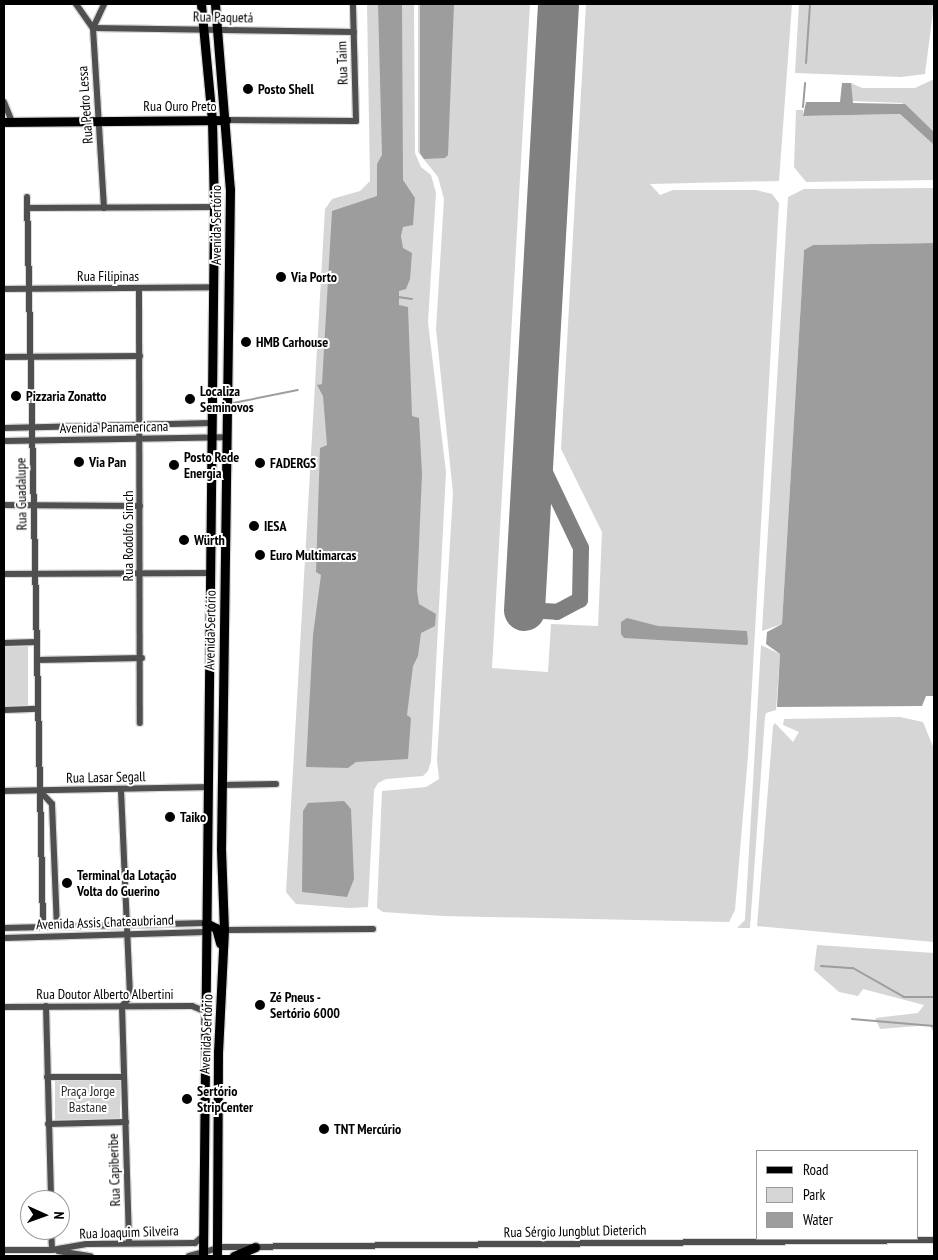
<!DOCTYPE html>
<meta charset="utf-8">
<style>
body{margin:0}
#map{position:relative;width:938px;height:1260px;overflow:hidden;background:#fff;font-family:"PT Sans Narrow",sans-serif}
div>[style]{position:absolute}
.green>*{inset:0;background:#d6d6d6;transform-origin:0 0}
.water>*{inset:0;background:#9d9d9d}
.stream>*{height:2px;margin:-1px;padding:0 1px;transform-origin:1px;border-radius:1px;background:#9d9d9d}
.taxiway>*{height:16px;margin:-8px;padding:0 8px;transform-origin:8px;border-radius:8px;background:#808080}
.runway>*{height:41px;margin:-20.5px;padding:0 20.5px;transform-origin:20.5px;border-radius:20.5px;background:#808080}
.roads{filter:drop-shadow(1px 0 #dbdbdb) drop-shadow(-1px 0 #dbdbdb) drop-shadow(0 1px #dbdbdb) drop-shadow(0 -1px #dbdbdb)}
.minor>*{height:6px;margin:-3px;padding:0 3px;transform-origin:3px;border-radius:3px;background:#4f4f4f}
.major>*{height:9px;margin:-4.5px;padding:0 4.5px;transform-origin:4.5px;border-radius:4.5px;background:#000}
.dots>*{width:14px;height:14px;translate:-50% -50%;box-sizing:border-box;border:2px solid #fff;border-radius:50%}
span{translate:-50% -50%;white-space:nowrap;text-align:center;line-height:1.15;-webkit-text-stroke:4px #fff;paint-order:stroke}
.street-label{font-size:14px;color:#000}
.poi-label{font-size:14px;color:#000;font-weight:700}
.left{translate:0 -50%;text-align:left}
.park-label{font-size:14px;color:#2d2d2d}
.frame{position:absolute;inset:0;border:5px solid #000;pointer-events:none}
.legend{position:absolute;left:756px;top:1150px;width:162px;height:90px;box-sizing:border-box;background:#fff;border:1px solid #999;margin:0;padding:6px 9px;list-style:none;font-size:15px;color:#000}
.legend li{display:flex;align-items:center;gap:10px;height:25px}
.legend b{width:25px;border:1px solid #999}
.north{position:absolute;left:20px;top:1190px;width:50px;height:50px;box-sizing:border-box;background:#fff;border:1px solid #999;border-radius:50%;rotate:92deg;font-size:14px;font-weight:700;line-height:20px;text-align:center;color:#000}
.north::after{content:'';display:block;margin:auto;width:18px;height:22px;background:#000;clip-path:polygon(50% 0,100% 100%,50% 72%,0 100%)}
</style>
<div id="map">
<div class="green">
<div style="clip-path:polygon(367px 4px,414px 4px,415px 153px,421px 167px,431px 175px,436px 193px,428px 322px,446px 472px,431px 761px,428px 771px,423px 776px,386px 779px,378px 783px,374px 790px,368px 907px,349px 908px,296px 904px,286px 892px,325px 209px,332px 199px,360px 191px,370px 181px)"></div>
<div style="clip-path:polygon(418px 4px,530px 4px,492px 668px,548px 672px,551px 624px,598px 626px,602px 532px,561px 449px,586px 4px,792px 4px,779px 181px,650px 184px,660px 195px,673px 190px,756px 190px,772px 194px,779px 203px,748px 756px,735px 910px,729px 922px,443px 916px,383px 912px,377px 908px,382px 791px,426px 787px,439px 779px,437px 760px,453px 493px,436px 329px,444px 199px,438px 177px,418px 152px)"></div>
<div style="clip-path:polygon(799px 4px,934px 4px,925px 74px,901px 77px,795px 73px)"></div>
<div style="clip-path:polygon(934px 79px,934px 132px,902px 103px,851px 101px,851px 83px,862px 88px,915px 88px)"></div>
<div style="clip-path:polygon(796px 110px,803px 110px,803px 116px,900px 114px,934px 145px,934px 180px,806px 182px,794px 167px)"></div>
<div style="clip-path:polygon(934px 188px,934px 243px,813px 245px,804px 250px,782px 624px,762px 631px,788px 197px,804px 189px)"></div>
<div style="clip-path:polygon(761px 645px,780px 654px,776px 710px,766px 713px,765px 717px,750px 928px,737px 928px,745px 920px)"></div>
<div style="left:4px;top:646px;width:24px;height:61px"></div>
<div style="clip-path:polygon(900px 717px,923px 722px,934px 749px,934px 942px,757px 926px,773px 726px,775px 723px,793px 742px,799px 732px,783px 725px,784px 719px)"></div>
<div style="clip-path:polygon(817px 945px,934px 953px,934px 1034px,930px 1025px,880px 1029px,875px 1018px,918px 1013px,924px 1005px,863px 989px,858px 996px,839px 992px,814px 970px)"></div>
<div style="left:55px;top:1080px;width:65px;height:40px"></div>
</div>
<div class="water">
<div style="clip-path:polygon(378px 4px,402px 4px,403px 180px,415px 198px,413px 225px,403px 227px,401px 236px,403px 248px,412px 253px,410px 279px,406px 289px,399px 291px,399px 305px,408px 307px,412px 416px,419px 418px,422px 474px,417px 591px,419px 604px,436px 614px,435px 626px,421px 633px,418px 656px,413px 666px,407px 715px,411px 718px,408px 759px,356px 762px,348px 768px,306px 767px,313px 635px,321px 575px,316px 572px,320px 448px,327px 445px,323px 396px,317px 385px,322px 384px,332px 211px,377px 196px,377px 164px,382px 155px)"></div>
<div style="clip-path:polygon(420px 4px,454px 4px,448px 155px,445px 158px,424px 159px,420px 153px)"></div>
<div style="clip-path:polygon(842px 83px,851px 83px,853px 103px,905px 104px,934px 132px,934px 145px,900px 114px,803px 116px,806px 102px,840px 102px)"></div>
<div style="clip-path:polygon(934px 243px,934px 696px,926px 696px,922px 706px,777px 707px,780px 654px,766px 644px,767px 632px,782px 624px,804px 250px,813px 245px)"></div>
<div style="clip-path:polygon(627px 618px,658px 626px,747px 631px,748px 643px,747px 645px,624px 638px,621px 634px,621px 622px)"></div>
<div style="clip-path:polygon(344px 801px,351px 809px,354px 879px,347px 897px,302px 892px,303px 811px,308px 803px)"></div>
</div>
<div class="stream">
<div style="left:806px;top:63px;width:59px;rotate:-86.1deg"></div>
<div style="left:803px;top:107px;width:24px;rotate:-85deg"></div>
<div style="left:398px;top:297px;width:14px;rotate:8deg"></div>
<div style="left:233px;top:403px;width:66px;rotate:-11.3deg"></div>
<div style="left:821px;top:966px;width:32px;rotate:4deg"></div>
<div style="left:853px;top:968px;width:59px;rotate:29.6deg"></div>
<div style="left:904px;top:997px;width:30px"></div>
<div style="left:852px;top:1019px;width:82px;rotate:4.9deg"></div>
</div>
<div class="taxiway">
<div style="left:524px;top:610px;width:33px;rotate:3deg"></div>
<div style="left:557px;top:612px;width:26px;rotate:-28deg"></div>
<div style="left:580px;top:600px;width:52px;rotate:-88.9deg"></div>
<div style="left:581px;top:548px;width:100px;rotate:-115.5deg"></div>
<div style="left:538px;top:458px;width:15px;rotate:-101deg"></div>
<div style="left:535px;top:443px;width:65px;rotate:-88.2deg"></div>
</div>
<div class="runway">
<div style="left:524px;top:610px;width:607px;rotate:-86.79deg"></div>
</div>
<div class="roads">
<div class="minor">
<div style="left:76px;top:4px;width:29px;rotate:55deg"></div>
<div style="left:93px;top:28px;width:261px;rotate:0.9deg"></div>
<div style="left:4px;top:102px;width:22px;rotate:68deg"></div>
<div style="left:226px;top:120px;width:130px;rotate:0.4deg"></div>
<div style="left:356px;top:121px;width:117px;rotate:-91.5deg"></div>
<div style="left:27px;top:197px;width:730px;rotate:88.74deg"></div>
<div style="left:27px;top:208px;width:187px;rotate:-0.3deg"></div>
<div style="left:104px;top:208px;width:180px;rotate:-93.5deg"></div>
<div style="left:93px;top:28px;width:26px;rotate:-65deg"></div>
<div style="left:139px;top:288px;width:435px;rotate:89.9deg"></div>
<div style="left:4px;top:289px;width:209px;rotate:-0.5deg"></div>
<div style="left:4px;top:357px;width:136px;rotate:-0.4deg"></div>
<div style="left:4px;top:428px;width:208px;rotate:-1.4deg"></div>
<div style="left:4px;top:441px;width:221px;rotate:-1deg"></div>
<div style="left:4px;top:505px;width:136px;rotate:0.4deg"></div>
<div style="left:4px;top:574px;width:206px;rotate:-0.3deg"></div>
<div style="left:4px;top:643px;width:32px;rotate:-2deg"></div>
<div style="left:37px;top:660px;width:105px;rotate:-1.1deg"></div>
<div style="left:4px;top:710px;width:34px;rotate:-2deg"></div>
<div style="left:222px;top:785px;width:54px;rotate:-1.1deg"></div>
<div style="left:39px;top:790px;width:19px;rotate:47deg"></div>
<div style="left:52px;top:804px;width:122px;rotate:87.7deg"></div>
<div style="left:121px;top:790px;width:207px;rotate:87.5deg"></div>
<div style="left:130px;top:997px;width:12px;rotate:132deg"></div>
<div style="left:122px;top:1006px;width:237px;rotate:88.3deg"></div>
<div style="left:4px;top:791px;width:205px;rotate:-1.1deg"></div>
<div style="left:4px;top:928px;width:202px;rotate:-1.4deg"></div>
<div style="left:224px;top:930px;width:149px;rotate:-0.4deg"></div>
<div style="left:4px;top:938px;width:202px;rotate:-1.7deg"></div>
<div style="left:46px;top:1006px;width:194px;rotate:88.5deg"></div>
<div style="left:4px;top:1007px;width:188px;rotate:-0.3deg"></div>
<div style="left:192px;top:1006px;width:15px;rotate:23deg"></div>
<div style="left:47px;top:1077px;width:77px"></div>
<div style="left:48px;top:1124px;width:78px;rotate:-1.5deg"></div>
<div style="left:51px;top:1230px;width:20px;rotate:87deg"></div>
<div style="left:4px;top:1250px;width:48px"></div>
<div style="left:52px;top:1250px;width:35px;rotate:-10deg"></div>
<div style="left:86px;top:1244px;width:109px;rotate:-0.5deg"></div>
<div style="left:195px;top:1243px;width:11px;rotate:-41deg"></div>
<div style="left:58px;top:1251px;width:33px;rotate:9deg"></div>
<div style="left:189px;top:1256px;width:35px;rotate:-15deg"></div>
<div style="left:223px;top:1247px;width:711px;rotate:-0.56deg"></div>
</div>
<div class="major">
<div style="left:201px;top:4px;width:117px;rotate:84.6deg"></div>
<div style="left:212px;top:120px;width:87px;rotate:88.7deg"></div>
<div style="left:214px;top:207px;width:1049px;rotate:90.6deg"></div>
<div style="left:215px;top:4px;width:186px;rotate:85.4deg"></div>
<div style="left:230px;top:189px;width:660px;rotate:90.78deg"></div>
<div style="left:221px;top:849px;width:81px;rotate:87.9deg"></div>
<div style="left:224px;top:930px;width:121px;rotate:92.8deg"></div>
<div style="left:218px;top:1051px;width:205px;rotate:90.3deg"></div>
<div style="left:4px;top:122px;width:222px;rotate:-0.5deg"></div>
<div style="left:206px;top:923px;width:11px;rotate:27deg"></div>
<div style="left:216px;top:928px;width:16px;rotate:75deg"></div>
<div style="left:234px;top:1256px;width:23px;rotate:-23deg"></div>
</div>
</div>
<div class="dots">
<div style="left:248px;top:89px;background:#000"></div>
<div style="left:281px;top:277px;background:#000"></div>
<div style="left:246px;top:342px;background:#000"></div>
<div style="left:16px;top:396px;background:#000"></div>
<div style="left:190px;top:399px;background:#000"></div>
<div style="left:79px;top:462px;background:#000"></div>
<div style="left:260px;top:463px;background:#000"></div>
<div style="left:174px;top:465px;background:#000"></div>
<div style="left:254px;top:526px;background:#000"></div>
<div style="left:184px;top:540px;background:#000"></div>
<div style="left:260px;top:555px;background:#000"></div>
<div style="left:170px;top:817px;background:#000"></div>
<div style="left:67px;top:883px;background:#000"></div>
<div style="left:260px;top:1005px;background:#000"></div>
<div style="left:187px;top:1099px;background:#000"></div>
<div style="left:324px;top:1129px;background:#000"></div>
</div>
<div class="street-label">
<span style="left:223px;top:17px;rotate:1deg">Rua Paquetá</span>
<span style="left:342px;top:63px;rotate:-92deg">Rua Taim</span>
<span style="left:85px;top:105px;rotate:-94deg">Rua Pedro Lessa</span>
<span style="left:180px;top:106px">Rua Ouro Preto</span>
<span style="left:216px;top:225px;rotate:-90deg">Avenida Sertório</span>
<span style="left:108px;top:276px">Rua Filipinas</span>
<span style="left:114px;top:427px;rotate:-1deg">Avenida Panamericana</span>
<span style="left:21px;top:494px;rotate:-91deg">Rua Guadalupe</span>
<span style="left:128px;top:536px;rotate:-90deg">Rua Rodolfo Simch</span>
<span style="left:210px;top:630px;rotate:-89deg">Avenida Sertório</span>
<span style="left:106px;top:777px;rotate:-1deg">Rua Lasar Segall</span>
<span style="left:105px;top:922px;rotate:-2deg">Avenida Assis Chateaubriand</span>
<span style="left:105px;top:994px">Rua Doutor Alberto Albertini</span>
<span style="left:206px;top:1034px;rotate:-88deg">Avenida Sertório</span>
<span style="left:114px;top:1170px;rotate:-92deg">Rua Capiberibe</span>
<span style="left:575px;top:1231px;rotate:-1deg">Rua Sérgio Jungblut Dieterich</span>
<span style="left:129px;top:1232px;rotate:-2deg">Rua Joaquim Silveira</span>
</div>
<div class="poi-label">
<span class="left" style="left:258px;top:89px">Posto Shell</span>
<span class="left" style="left:291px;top:277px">Via Porto</span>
<span class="left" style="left:256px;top:342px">HMB Carhouse</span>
<span class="left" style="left:200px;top:399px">Localiza<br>Seminovos</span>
<span class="left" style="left:26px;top:396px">Pizzaria Zonatto</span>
<span class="left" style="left:184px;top:465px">Posto Rede<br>Energia</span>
<span class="left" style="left:89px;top:462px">Via Pan</span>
<span class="left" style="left:270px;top:463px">FADERGS</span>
<span class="left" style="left:264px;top:526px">IESA</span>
<span class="left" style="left:194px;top:540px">Würth</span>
<span class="left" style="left:270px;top:555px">Euro Multimarcas</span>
<span class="left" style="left:180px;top:817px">Taiko</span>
<span class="left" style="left:77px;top:883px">Terminal da Lotação<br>Volta do Guerino</span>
<span class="left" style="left:270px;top:1005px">Zé Pneus -<br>Sertório 6000</span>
<span class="left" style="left:197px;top:1099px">Sertório<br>StripCenter</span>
<span class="left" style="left:334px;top:1129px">TNT Mercúrio</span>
</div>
<div class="park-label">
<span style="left:88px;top:1099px">Praça Jorge<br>Bastane</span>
</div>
<div class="frame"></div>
<ul class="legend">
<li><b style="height:6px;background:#000"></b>Road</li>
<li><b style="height:14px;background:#d6d6d6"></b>Park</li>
<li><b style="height:14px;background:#9d9d9d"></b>Water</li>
</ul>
<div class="north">N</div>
</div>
